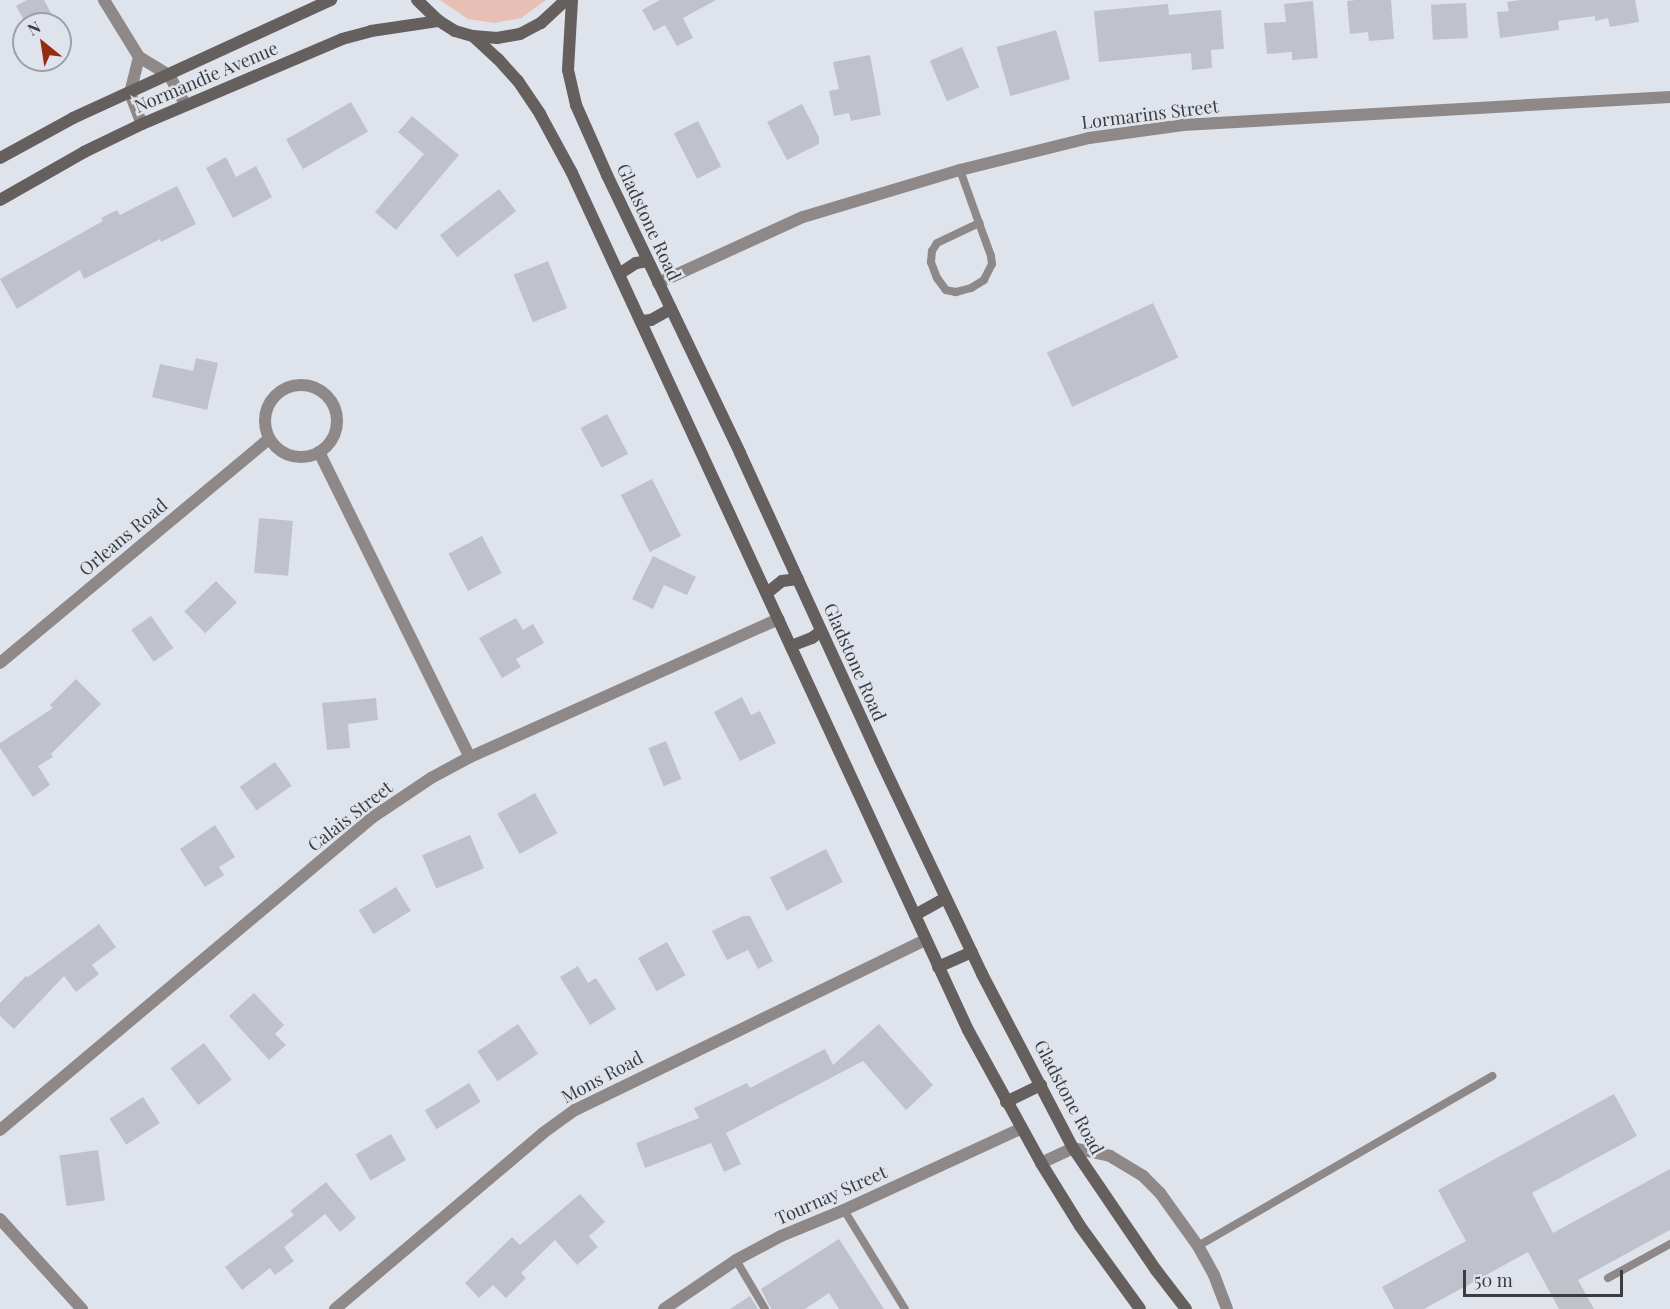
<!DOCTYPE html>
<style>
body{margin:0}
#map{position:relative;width:1670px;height:1309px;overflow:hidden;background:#dfe3ec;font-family:"Playfair Display",serif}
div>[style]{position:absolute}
.green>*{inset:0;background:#e7bfb5}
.building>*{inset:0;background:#bfc2cb;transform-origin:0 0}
.lane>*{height:8px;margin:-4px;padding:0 4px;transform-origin:4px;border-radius:4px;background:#8e8988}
.street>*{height:12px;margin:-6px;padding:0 6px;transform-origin:6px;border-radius:6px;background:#8e8988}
.street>.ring{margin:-6px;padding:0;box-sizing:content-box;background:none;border:12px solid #8e8988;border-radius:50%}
.secondary>*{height:12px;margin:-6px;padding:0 6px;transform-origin:6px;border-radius:6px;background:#655f5d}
span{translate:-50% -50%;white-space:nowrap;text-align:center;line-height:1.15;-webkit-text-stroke:5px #dfe3ec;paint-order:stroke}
.street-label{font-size:18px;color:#3b3d40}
.north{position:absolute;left:12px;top:12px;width:60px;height:60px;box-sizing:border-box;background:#dfe3ec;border:2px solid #9da1a7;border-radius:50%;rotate:330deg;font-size:16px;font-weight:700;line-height:24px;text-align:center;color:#3b3d40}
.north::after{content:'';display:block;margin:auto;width:21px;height:27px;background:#942c11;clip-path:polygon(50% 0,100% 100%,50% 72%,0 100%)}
.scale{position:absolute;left:1463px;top:1270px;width:160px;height:27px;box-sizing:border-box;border:3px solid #3b3d40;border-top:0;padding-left:8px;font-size:18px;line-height:21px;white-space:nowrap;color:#3b3d40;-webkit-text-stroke:4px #dfe3ec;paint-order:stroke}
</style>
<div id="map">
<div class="green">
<div style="clip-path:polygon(440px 0,546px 0,521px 18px,494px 23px,468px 19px)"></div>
</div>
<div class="building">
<div style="clip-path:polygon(27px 0,44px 0,57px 24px,26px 24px,16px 6px)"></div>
<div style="clip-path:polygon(660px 0,716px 0,683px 18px,693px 38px,677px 46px,665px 25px,654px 31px,642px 10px)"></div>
<div style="clip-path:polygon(1356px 0,1391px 0,1394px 39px,1369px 41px,1368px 32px,1350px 34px,1347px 1px)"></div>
<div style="clip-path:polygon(1520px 0,1635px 0,1639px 22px,1610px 27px,1608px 18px,1595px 21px,1595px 16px,1558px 21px,1559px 30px,1500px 38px,1497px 12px,1509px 11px,1507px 2px)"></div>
<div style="clip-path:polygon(1313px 1px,1318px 58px,1292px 60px,1292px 52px,1267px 54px,1264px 23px,1286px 22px,1284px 4px)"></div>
<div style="left:1466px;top:3px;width:35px;height:35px;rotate:87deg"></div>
<div style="clip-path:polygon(1168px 4px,1169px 15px,1221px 10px,1224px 49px,1211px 50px,1212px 68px,1192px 70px,1191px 53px,1099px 62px,1094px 11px)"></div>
<div style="left:1056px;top:30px;width:51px;height:62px;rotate:74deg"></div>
<div style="left:962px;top:47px;width:44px;height:35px;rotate:67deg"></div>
<div style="clip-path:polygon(870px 55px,881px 115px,851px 121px,849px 113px,834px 116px,829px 91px,839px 89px,833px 62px)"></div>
<div style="left:351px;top:102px;width:34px;height:75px;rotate:60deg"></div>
<div style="clip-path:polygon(802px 104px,819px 137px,819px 144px,787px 160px,767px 122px)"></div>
<div style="clip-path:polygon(412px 116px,459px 155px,396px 230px,375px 212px,424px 154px,398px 132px)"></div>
<div style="left:698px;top:121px;width:51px;height:27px;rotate:63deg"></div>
<div style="clip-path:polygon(226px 157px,236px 177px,256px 166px,272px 197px,233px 218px,206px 168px)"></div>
<div style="clip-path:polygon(177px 186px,196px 224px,161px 242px,160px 239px,84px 279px,80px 270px,17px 309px,0 279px,103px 221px,101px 218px,117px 210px,120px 215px)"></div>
<div style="left:499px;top:189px;width:28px;height:75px;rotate:52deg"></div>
<div style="left:548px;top:261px;width:51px;height:37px;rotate:68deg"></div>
<div style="left:1153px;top:303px;width:60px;height:117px;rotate:65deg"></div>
<div style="clip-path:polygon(196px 358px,218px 363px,207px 410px,152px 397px,160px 364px,193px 371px)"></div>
<div style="left:607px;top:414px;width:45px;height:30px;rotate:62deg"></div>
<div style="left:652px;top:479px;width:64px;height:35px;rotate:63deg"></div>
<div style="left:259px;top:518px;width:34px;height:55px;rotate:5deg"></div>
<div style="left:482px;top:536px;width:42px;height:38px;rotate:62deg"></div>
<div style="clip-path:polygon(653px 556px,696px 577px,687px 595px,664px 585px,653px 609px,632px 599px)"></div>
<div style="left:216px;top:581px;width:30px;height:44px;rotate:46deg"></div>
<div style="left:151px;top:616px;width:39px;height:24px;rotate:55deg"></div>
<div style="clip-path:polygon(516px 618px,523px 630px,533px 624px,544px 643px,516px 659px,521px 667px,502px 678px,479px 638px)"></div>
<div style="clip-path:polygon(76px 679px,101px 704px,51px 754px,53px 757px,38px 766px,50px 785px,33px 797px,0 748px,0 743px,53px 708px,50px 705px)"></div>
<div style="clip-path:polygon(742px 697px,751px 715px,760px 711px,776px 743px,740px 761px,714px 712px)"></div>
<div style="clip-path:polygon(376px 698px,378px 720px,348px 724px,350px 748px,327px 750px,322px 703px)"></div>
<div style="left:666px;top:741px;width:41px;height:19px;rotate:68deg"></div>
<div style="left:275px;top:762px;width:29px;height:43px;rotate:55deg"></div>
<div style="left:535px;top:793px;width:46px;height:43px;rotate:61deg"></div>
<div style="clip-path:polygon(215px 825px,235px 857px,219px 867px,224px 875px,205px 887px,180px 849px)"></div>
<div style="left:470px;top:835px;width:36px;height:52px;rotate:67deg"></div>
<div style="left:826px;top:849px;width:37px;height:63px;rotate:63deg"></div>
<div style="left:396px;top:887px;width:28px;height:44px;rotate:58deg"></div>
<div style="clip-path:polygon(743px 916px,750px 916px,773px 961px,758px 969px,748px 950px,727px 960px,712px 931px)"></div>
<div style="clip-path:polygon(99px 924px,116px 947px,92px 965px,99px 974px,76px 992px,64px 976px,14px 1029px,0 1016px,0 1003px,26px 976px,28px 977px)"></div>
<div style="left:667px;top:942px;width:38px;height:33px;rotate:61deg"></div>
<div style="clip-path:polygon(578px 966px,588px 983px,596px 978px,616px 1009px,590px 1025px,560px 977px)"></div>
<div style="clip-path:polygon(254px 993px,284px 1025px,275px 1034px,286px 1045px,269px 1060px,229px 1016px)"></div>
<div style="left:518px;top:1024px;width:36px;height:49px;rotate:56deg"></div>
<div style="clip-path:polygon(879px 1024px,933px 1085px,906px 1110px,863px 1061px,726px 1133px,741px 1164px,724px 1172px,711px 1143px,645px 1168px,636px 1143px,699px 1118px,694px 1108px,747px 1083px,750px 1088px,825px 1049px,833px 1065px)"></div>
<div style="left:204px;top:1043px;width:46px;height:42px;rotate:53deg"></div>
<div style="left:469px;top:1083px;width:22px;height:52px;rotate:58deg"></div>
<div style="clip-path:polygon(1614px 1094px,1637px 1136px,1532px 1193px,1553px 1233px,1670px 1169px,1670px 1230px,1578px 1280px,1594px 1309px,1559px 1309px,1528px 1252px,1424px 1309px,1394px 1309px,1382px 1287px,1466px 1241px,1438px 1190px)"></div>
<div style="left:143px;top:1097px;width:31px;height:40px;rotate:57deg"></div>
<div style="left:391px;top:1134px;width:30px;height:41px;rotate:60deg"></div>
<div style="left:98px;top:1150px;width:51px;height:39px;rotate:82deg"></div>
<div style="clip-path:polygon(326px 1182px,356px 1218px,340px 1232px,325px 1214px,284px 1247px,294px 1261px,275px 1275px,270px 1268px,242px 1290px,225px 1267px,294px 1215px,290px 1211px)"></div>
<div style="clip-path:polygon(580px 1194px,605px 1222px,589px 1236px,598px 1247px,577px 1265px,555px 1240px,521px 1273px,526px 1278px,506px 1298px,493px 1285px,479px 1298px,465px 1283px,512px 1237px,520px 1245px)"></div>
<div style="clip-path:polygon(839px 1239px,884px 1309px,839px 1309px,829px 1293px,805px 1309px,771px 1309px,761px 1289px)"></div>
<div style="clip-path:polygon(750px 1296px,758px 1309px,730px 1309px)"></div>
</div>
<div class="lane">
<div style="left:960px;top:170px;width:56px;rotate:70.3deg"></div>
<div style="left:979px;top:223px;width:35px;rotate:70deg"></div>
<div style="left:991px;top:256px;width:8px;rotate:83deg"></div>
<div style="left:992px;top:264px;width:18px;rotate:117deg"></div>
<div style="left:984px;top:280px;width:15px;rotate:148deg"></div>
<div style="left:971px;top:288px;width:16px;rotate:165deg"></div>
<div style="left:956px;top:292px;width:10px;rotate:-169deg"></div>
<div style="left:946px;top:290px;width:15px;rotate:-127deg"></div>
<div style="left:937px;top:278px;width:17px;rotate:-111deg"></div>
<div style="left:931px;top:262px;width:11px;rotate:-85deg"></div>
<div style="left:932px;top:251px;width:9px;rotate:-58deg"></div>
<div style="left:937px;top:243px;width:47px;rotate:-25.5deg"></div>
<div style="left:844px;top:1210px;width:116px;rotate:58.4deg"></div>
<div style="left:1198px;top:1246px;width:340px;rotate:-30deg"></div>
<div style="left:736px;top:1260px;width:57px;rotate:59.4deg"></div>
<div style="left:1608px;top:1278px;width:71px;rotate:-28.7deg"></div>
</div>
<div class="street">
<div style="left:104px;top:0;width:67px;rotate:58.4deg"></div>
<div style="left:139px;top:57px;width:35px;rotate:31deg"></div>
<div style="left:169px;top:75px;width:33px;rotate:61deg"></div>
<div style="left:139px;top:57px;width:37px;rotate:104deg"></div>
<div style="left:130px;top:93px;width:33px;rotate:69deg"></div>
<div style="left:658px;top:283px;width:159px;rotate:-24.5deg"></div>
<div style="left:803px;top:217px;width:164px;rotate:-16.7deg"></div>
<div style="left:960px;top:170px;width:133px;rotate:-13.9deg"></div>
<div style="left:1089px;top:138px;width:95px;rotate:-7.9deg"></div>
<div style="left:1183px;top:125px;width:488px;rotate:-3.3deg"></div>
<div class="ring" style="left:265px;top:385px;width:60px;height:60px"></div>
<div style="left:319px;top:452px;width:340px;rotate:63.7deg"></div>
<div style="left:0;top:663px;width:350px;rotate:-39.8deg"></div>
<div style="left:0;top:1130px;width:487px;rotate:-40deg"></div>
<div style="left:373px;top:817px;width:70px;rotate:-33.9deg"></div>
<div style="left:431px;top:778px;width:44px;rotate:-28.3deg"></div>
<div style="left:470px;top:757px;width:338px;rotate:-24.1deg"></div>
<div style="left:1041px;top:1163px;width:35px;rotate:-25deg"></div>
<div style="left:1073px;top:1148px;width:38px;rotate:12deg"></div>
<div style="left:1110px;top:1156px;width:39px;rotate:31deg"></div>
<div style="left:1143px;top:1176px;width:24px;rotate:45deg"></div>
<div style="left:1160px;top:1193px;width:65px;rotate:54.4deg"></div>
<div style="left:1198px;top:1246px;width:33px;rotate:61deg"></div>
<div style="left:1214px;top:1275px;width:36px;rotate:69deg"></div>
<div style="left:0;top:1219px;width:122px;rotate:47.7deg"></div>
<div style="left:335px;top:1309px;width:272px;rotate:-40.2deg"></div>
<div style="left:543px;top:1133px;width:39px;rotate:-36deg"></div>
<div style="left:575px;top:1110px;width:389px;rotate:-25.9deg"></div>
<div style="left:664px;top:1309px;width:87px;rotate:-34.2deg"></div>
<div style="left:736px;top:1260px;width:51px;rotate:-28.1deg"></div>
<div style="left:781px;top:1236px;width:68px;rotate:-22.4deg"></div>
<div style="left:844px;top:1210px;width:194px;rotate:-24.7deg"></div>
</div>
<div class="secondary">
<div style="left:417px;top:0;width:30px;rotate:44deg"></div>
<div style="left:439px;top:21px;width:19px;rotate:32deg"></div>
<div style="left:455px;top:31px;width:19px;rotate:16deg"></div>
<div style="left:473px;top:36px;width:24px;rotate:5deg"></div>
<div style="left:497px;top:38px;width:23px;rotate:-10deg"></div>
<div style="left:520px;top:34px;width:24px;rotate:-28deg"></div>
<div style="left:541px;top:23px;width:34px;rotate:-43deg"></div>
<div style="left:572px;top:0;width:70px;rotate:93.3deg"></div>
<div style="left:568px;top:70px;width:36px;rotate:77deg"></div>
<div style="left:576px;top:105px;width:77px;rotate:66.1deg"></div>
<div style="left:607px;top:175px;width:308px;rotate:64.4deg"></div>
<div style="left:740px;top:453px;width:337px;rotate:65.4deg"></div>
<div style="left:880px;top:759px;width:238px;rotate:64.6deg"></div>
<div style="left:982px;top:974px;width:196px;rotate:62.4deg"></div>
<div style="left:1073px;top:1148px;width:148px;rotate:55.8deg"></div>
<div style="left:1156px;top:1270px;width:49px;rotate:52.4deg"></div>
<div style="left:473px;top:36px;width:34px;rotate:43deg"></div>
<div style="left:498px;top:59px;width:30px;rotate:48deg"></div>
<div style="left:518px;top:81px;width:40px;rotate:56deg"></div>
<div style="left:540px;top:114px;width:67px;rotate:61.5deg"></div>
<div style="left:572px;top:173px;width:944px;rotate:65.2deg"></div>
<div style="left:968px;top:1030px;width:152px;rotate:61.2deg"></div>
<div style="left:1041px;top:1163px;width:74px;rotate:58.2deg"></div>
<div style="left:1080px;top:1226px;width:102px;rotate:54.1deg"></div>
<div style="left:0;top:158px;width:83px;rotate:-28.7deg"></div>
<div style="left:73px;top:118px;width:284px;rotate:-24.6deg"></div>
<div style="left:0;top:200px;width:97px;rotate:-29.7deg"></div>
<div style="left:84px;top:152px;width:64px;rotate:-25.8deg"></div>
<div style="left:142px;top:124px;width:217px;rotate:-23deg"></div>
<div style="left:342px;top:39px;width:30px;rotate:-15deg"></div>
<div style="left:371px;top:31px;width:69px;rotate:-8.4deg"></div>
<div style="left:619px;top:274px;width:20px;rotate:-33deg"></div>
<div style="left:636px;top:263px;width:12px;rotate:-9deg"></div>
<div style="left:641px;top:321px;width:10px;rotate:-6deg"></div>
<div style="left:651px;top:320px;width:23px;rotate:-29deg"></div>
<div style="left:767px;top:593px;width:19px;rotate:-39deg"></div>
<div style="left:782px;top:581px;width:16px;rotate:-7deg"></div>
<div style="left:791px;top:646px;width:22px;rotate:-21deg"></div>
<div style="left:812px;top:638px;width:11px;rotate:-38deg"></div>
<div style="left:915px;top:915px;width:35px;rotate:-29deg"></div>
<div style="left:938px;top:967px;width:37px;rotate:-24deg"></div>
<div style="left:1006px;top:1102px;width:39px;rotate:-26deg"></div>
</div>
<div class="street-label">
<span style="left:206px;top:77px;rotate:-23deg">Normandie Avenue</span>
<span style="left:1150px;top:114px;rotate:-7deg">Lormarins Street</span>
<span style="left:649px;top:222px;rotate:65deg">Gladstone Road</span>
<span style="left:123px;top:537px;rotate:-40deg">Orleans Road</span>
<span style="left:855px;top:662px;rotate:66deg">Gladstone Road</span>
<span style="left:350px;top:816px;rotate:-38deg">Calais Street</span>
<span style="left:602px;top:1077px;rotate:-28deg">Mons Road</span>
<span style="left:1069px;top:1097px;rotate:62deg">Gladstone Road</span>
<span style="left:831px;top:1195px;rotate:-24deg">Tournay Street</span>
</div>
<div class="north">N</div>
<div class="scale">50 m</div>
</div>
